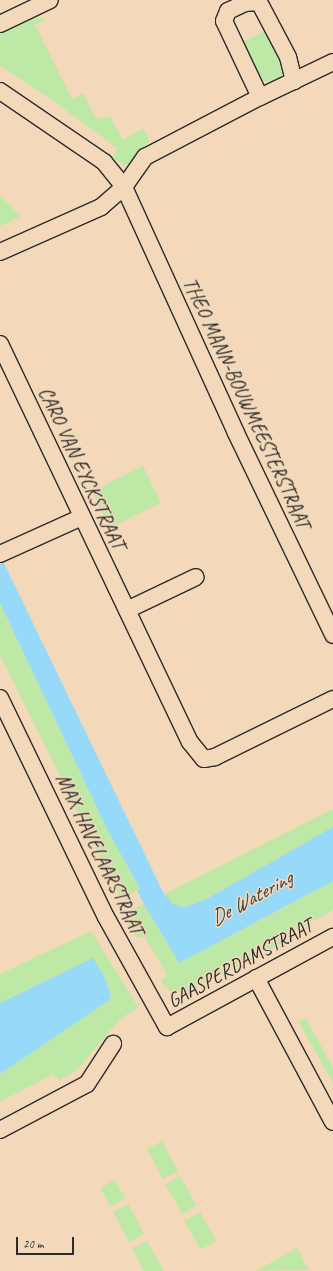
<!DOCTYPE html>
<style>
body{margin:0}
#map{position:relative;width:333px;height:1271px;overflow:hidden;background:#f3d9ba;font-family:Caveat,sans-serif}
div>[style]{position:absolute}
.green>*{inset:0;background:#bee8a5;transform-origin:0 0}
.water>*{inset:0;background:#97d9f8}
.roads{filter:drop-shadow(1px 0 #2b2b2b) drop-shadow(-1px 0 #2b2b2b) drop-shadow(0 1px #2b2b2b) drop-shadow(0 -1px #2b2b2b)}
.street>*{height:16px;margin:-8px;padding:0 8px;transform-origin:8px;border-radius:8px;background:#f3d9ba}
span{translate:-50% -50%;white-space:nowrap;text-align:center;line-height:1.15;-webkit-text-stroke:3px #f3d9ba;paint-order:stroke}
.street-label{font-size:20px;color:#2b2b2b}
.water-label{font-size:21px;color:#3b454a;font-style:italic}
.scale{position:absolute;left:16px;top:1237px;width:58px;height:18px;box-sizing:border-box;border:2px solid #2b2b2b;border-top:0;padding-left:5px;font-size:12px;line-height:14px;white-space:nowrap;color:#2b2b2b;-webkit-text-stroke:3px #f3d9ba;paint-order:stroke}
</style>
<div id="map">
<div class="green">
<div style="clip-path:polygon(33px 15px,45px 19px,35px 25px,72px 99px,83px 93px,96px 119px,110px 116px,123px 140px,143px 128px,149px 140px,135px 162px,124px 165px,112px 158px,117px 148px,45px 95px,0 66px,0 31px)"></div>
<div style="clip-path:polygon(266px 30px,283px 69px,282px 76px,275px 81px,265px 82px,258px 74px,243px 42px)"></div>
<div style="clip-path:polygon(0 196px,21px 216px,0 226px)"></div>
<div style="left:143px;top:466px;width:41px;height:57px;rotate:64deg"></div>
<div style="clip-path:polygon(0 603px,108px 831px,140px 889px,121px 899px,0 655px)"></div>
<div style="clip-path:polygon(333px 809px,333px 827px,203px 901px,184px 907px,173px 905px,164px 894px)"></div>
<div style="clip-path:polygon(333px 881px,333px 910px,285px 936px,287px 940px,245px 963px,188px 991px,172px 993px,161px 981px,167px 975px,149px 944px,144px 936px,137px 938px,127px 923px,131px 920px,127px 911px,144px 904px,179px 963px)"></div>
<div style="clip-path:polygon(91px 931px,138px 1007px,120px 1019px,77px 1070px,59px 1080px,53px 1074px,0 1102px,0 1074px,108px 1001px,111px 995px,105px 978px,93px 958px,0 1003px,0 974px)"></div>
<div style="clip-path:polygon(306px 1018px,333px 1068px,333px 1084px,298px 1021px)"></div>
<div style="left:162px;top:1141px;width:34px;height:17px;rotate:62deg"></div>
<div style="left:180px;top:1176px;width:34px;height:17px;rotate:60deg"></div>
<div style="left:115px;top:1180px;width:21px;height:17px;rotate:61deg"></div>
<div style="left:128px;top:1204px;width:34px;height:17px;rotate:62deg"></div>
<div style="left:200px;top:1212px;width:33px;height:18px;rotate:61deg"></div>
<div style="clip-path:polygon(147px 1241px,164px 1271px,144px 1271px,132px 1249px)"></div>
<div style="clip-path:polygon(297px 1248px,309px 1270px,256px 1271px)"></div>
</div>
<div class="water">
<div style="clip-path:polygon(0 555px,164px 894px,173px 904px,184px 907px,203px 901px,333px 827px,333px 881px,179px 963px,144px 904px,137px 891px,140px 889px,108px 831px,0 603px)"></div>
<div style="clip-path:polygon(93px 958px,105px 978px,111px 995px,108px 1001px,0 1074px,0 1003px)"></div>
</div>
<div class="roads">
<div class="street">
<div style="left:0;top:24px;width:55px;rotate:-25.6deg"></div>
<div style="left:0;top:91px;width:126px;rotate:34.3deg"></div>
<div style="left:104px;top:162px;width:32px;rotate:51deg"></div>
<div style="left:124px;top:187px;width:270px;rotate:65.5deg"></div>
<div style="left:236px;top:433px;width:224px;rotate:64.3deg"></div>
<div style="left:260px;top:97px;width:84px;rotate:-115.3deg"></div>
<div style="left:224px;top:21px;width:11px;rotate:-68deg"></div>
<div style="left:228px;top:11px;width:19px;rotate:-25deg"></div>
<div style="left:245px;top:3px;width:14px;rotate:-4deg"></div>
<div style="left:259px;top:2px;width:62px;rotate:62.2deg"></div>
<div style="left:288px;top:57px;width:25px;rotate:76deg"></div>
<div style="left:0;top:252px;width:111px;rotate:-24deg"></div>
<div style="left:101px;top:207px;width:30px;rotate:-41deg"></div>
<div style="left:124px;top:187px;width:37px;rotate:-55deg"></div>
<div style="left:145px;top:157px;width:130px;rotate:-27.6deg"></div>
<div style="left:260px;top:97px;width:81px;rotate:-25.6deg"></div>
<div style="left:0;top:344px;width:441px;rotate:64.5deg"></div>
<div style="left:190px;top:742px;width:22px;rotate:51deg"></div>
<div style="left:204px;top:759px;width:11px;rotate:-10deg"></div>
<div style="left:215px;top:757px;width:131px;rotate:-26.2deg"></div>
<div style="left:0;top:554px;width:90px;rotate:-24.3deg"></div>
<div style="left:127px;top:610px;width:76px;rotate:-25.6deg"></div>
<div style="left:0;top:698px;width:243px;rotate:64.2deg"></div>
<div style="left:106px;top:917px;width:126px;rotate:61deg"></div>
<div style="left:167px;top:1027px;width:189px;rotate:-28.5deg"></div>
<div style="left:256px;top:978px;width:163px;rotate:61.9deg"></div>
<div style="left:0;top:1130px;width:98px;rotate:-27.9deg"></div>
<div style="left:87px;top:1084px;width:48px;rotate:-57deg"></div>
</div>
</div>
<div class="street-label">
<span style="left:247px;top:403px;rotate:65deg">THEO MANN-BOUWMEESTERSTRAAT</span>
<span style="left:82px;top:468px;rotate:65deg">CARO VAN EYCKSTRAAT</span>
<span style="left:100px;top:854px;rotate:64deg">MAX HAVELAARSTRAAT</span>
<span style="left:240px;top:963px;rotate:-29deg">GAASPERDAMSTRAAT</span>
</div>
<div class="water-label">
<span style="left:251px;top:898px;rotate:-29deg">De Watering</span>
</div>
<div class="scale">20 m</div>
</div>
